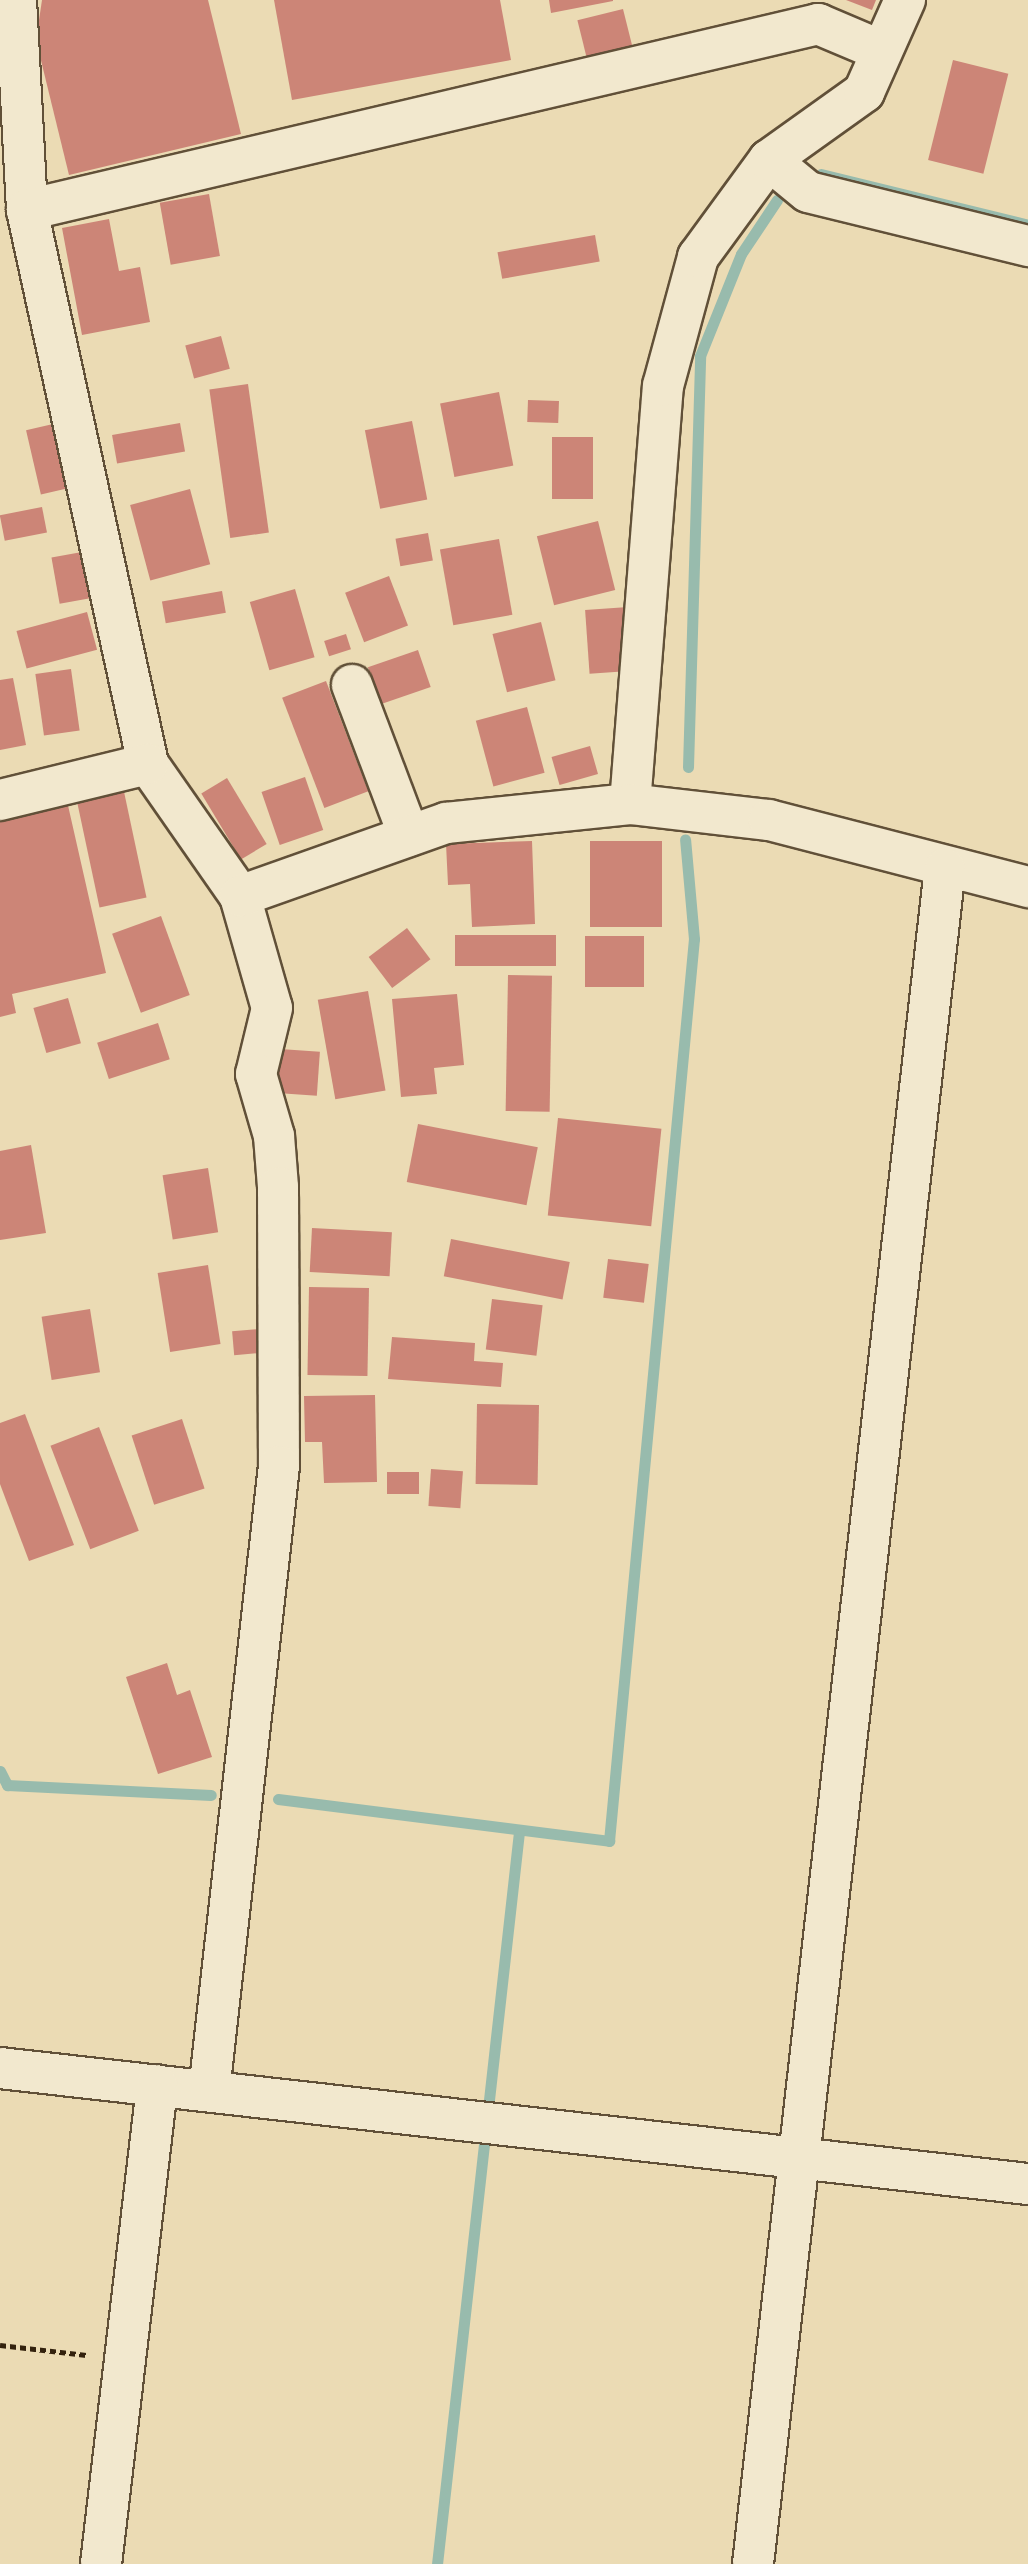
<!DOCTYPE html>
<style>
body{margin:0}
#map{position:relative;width:1028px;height:2564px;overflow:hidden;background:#ebdbb4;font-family:"IM FELL Double Pica",serif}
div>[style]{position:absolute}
.stream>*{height:11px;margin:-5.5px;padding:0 5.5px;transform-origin:5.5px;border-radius:5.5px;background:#98bbad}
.building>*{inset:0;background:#cc8577;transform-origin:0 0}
.path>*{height:5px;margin-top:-2.5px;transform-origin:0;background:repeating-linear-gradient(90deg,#33220e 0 6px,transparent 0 10px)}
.roads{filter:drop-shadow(2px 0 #615038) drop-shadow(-2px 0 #615038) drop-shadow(0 2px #615038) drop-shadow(0 -2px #615038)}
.minor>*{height:40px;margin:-20px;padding:0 20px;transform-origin:20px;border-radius:20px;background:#f2e8ce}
span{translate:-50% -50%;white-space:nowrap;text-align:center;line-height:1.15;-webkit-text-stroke:7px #f2e8ce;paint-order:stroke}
</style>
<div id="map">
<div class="stream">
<div style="left:821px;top:174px;width:213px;rotate:13.8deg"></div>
<div style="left:688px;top:767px;width:411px;rotate:-88.3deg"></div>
<div style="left:700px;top:356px;width:110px;rotate:-68.1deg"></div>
<div style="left:741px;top:254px;width:65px;rotate:-56.3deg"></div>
<div style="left:0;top:1771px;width:16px;rotate:63deg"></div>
<div style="left:7px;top:1785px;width:204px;rotate:2.8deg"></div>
<div style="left:278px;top:1799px;width:334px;rotate:7.2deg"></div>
<div style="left:609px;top:1841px;width:906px;rotate:-84.62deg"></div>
<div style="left:694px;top:939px;width:100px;rotate:-95.1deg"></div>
<div style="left:437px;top:2564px;width:737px;rotate:-83.61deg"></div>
</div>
<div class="building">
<div style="clip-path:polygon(42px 0,208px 0,241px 134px,69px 175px,36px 40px)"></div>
<div style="clip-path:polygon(274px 0,500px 0,511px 60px,292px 100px)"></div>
<div style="clip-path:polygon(549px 0,613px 0,613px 1px,551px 13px)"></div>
<div style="clip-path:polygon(846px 0,876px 0,872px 10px)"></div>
<div style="left:623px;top:9px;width:40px;height:47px;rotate:76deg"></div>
<div style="left:953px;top:60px;width:57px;height:103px;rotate:14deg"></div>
<div style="left:209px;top:194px;width:63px;height:50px;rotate:80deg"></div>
<div style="clip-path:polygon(109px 219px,119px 271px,140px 267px,150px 322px,82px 335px,62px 228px)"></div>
<div style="left:595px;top:235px;width:27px;height:99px;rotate:80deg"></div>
<div style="left:221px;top:336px;width:34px;height:37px;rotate:75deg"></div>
<div style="left:248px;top:384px;width:150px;height:39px;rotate:82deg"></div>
<div style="left:499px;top:392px;width:75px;height:60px;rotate:79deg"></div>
<div style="left:528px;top:400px;width:31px;height:22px;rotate:2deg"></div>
<div style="left:66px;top:421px;width:66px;height:41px;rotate:77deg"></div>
<div style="left:412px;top:421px;width:80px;height:48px;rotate:79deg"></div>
<div style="left:180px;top:423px;width:29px;height:69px;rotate:80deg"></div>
<div style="left:552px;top:437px;width:41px;height:62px"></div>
<div style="left:190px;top:489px;width:78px;height:62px;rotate:75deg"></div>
<div style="left:42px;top:507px;width:26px;height:43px;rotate:79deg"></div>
<div style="left:598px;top:521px;width:71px;height:63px;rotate:76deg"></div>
<div style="left:428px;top:533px;width:28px;height:33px;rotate:80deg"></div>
<div style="left:499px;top:539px;width:77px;height:60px;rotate:80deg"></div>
<div style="left:82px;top:552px;width:47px;height:31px;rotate:80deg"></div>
<div style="left:389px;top:576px;width:53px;height:47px;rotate:69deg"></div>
<div style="left:295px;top:589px;width:71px;height:47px;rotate:74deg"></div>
<div style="left:222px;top:591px;width:22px;height:61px;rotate:80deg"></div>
<div style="left:628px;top:607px;width:64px;height:43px;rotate:86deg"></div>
<div style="left:87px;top:612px;width:39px;height:73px;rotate:75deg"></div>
<div style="left:541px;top:622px;width:60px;height:50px;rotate:76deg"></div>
<div style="left:346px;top:634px;width:16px;height:23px;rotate:72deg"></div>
<div style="left:418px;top:650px;width:39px;height:53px;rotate:71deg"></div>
<div style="left:71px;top:669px;width:62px;height:36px;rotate:82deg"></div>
<div style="clip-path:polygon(13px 678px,26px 745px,0 750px,0 680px)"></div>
<div style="left:326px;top:681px;width:118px;height:47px;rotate:69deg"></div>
<div style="left:527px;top:707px;width:68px;height:53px;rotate:75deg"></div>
<div style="left:590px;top:746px;width:29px;height:40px;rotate:74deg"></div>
<div style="left:305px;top:777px;width:56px;height:46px;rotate:71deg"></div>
<div style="left:227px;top:778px;width:77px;height:30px;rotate:59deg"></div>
<div style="left:123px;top:787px;width:113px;height:48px;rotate:78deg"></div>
<div style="clip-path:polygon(67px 801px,106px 973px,12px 994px,16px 1013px,0 1017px,0 816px)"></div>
<div style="clip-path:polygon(532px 841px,535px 924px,472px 927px,470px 884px,448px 885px,446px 844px)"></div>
<div style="left:590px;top:841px;width:72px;height:86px"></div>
<div style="left:161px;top:916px;width:84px;height:52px;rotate:70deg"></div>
<div style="left:407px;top:928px;width:39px;height:48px;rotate:53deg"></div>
<div style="left:556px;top:935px;width:31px;height:101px;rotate:90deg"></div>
<div style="left:585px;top:936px;width:59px;height:51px"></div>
<div style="left:508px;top:975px;width:44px;height:136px;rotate:1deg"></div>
<div style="left:368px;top:991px;width:101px;height:51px;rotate:80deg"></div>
<div style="clip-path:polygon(457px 994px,464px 1065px,434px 1068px,437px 1094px,401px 1097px,392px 999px)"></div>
<div style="left:68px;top:998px;width:47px;height:36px;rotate:74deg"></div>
<div style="left:158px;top:1023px;width:38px;height:64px;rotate:72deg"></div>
<div style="left:280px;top:1049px;width:40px;height:44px;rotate:4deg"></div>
<div style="left:558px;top:1118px;width:104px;height:98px;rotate:6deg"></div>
<div style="left:418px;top:1124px;width:122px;height:59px;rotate:11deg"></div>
<div style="clip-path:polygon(31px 1145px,46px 1233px,0 1240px,0 1151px)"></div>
<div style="left:208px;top:1168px;width:65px;height:46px;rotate:81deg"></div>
<div style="left:312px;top:1228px;width:80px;height:44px;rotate:3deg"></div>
<div style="left:451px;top:1239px;width:121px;height:38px;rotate:11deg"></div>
<div style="left:608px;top:1259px;width:41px;height:39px;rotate:7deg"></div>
<div style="left:208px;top:1265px;width:80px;height:51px;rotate:81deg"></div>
<div style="left:309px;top:1287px;width:60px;height:88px;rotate:1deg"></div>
<div style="left:492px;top:1299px;width:51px;height:51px;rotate:7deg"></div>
<div style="left:90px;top:1309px;width:64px;height:49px;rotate:81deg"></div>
<div style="left:259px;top:1329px;width:24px;height:27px;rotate:85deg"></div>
<div style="clip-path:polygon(392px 1337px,475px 1343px,474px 1361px,503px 1363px,501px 1387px,388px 1379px)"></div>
<div style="clip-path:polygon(375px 1395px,377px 1482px,324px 1483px,322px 1442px,305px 1442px,304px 1396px)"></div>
<div style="left:477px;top:1404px;width:62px;height:80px;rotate:1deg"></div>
<div style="clip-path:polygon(25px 1414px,74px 1545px,29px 1561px,0 1484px,0 1423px)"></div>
<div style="left:182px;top:1419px;width:73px;height:53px;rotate:72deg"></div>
<div style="left:99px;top:1427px;width:111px;height:52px;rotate:69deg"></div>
<div style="left:431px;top:1469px;width:32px;height:37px;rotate:4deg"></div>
<div style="left:419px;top:1472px;width:22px;height:32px;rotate:90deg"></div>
<div style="clip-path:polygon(167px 1663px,177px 1695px,190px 1690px,212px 1757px,158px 1774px,126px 1677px)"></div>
</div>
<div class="path">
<div style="left:0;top:2345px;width:87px;rotate:6.6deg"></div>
</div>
<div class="roads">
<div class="minor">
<div style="left:16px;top:0;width:210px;rotate:87deg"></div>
<div style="left:27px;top:210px;width:567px;rotate:77.68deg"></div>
<div style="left:148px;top:764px;width:161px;rotate:55.1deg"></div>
<div style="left:240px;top:896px;width:116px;rotate:74.1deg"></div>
<div style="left:272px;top:1008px;width:68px;rotate:103.6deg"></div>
<div style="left:256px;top:1074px;width:65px;rotate:73.8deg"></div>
<div style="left:274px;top:1136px;width:51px;rotate:85.5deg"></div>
<div style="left:278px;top:1187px;width:279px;rotate:89.8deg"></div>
<div style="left:279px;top:1466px;width:629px;rotate:96.39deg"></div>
<div style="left:769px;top:160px;width:50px;rotate:39.4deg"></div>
<div style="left:808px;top:192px;width:227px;rotate:13.8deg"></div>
<div style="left:27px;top:210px;width:813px;rotate:-13.23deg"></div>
<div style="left:818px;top:24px;width:69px;rotate:22.9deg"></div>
<div style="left:352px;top:685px;width:161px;rotate:69.3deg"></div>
<div style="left:0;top:800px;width:152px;rotate:-13.7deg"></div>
<div style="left:630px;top:804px;width:419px;rotate:-85.5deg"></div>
<div style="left:663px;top:386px;width:134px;rotate:-74.8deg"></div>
<div style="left:698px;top:257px;width:120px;rotate:-53.8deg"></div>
<div style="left:769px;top:160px;width:117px;rotate:-35.6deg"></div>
<div style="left:864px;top:92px;width:101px;rotate:-66deg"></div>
<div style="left:240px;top:896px;width:219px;rotate:-19.5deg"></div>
<div style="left:446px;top:823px;width:185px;rotate:-5.9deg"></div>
<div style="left:630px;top:804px;width:140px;rotate:6.6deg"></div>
<div style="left:769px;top:820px;width:268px;rotate:14.5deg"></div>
<div style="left:0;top:2068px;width:1035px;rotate:6.44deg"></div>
<div style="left:101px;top:2564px;width:482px;rotate:-83.3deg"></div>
<div style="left:753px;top:2564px;width:1706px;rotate:-83.54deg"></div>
</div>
</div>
</div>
